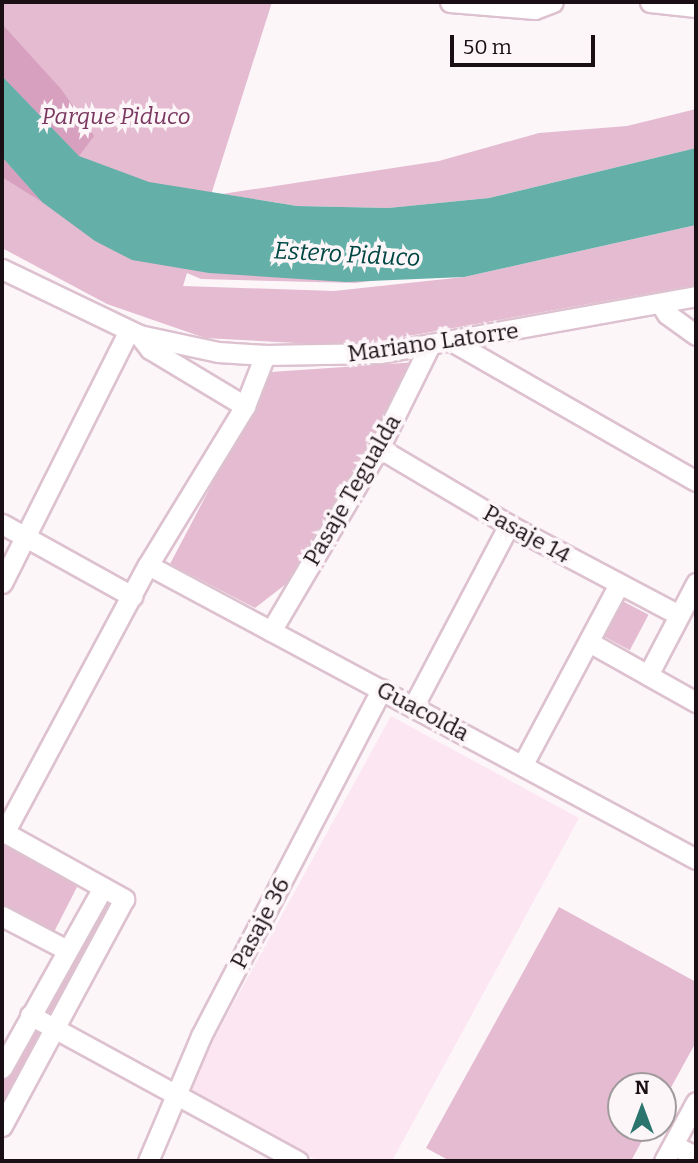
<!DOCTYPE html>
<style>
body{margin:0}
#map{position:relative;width:698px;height:1163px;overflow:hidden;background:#fcf6f9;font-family:Bitter,serif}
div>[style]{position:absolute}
.built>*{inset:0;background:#fce6f2}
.green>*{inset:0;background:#e4bbd1;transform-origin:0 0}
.forest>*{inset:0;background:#d7a0be}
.water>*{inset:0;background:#64afa8}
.roads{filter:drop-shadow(2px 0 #ddc1cf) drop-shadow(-2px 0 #ddc1cf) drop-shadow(0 2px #ddc1cf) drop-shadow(0 -2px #ddc1cf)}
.minor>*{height:19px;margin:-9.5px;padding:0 9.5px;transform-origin:9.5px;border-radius:9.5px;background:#fff}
span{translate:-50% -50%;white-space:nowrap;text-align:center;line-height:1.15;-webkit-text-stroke:7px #fcf6f9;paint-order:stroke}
.park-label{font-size:23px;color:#7a375f;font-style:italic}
.street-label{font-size:23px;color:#190f14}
.water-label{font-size:24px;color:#004743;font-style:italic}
.frame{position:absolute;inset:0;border:4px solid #190f14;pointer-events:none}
.north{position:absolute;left:607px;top:1072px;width:70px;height:70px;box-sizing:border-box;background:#fcf6f9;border:2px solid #a19a9d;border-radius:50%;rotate:0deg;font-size:19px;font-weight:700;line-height:28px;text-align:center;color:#190f14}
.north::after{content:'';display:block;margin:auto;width:24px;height:32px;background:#2c756f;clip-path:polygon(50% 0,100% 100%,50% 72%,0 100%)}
.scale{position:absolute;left:450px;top:35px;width:145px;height:32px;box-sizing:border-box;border:4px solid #190f14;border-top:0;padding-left:9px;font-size:21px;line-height:24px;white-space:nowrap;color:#190f14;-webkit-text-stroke:5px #fcf6f9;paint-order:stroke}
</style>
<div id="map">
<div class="built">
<div style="clip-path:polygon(391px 716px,579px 818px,392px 1161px,318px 1161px,186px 1090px)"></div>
</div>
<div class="green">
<div style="clip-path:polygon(2px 2px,272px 2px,204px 217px,497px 265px,355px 283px,201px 279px,187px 273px,183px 286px,334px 291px,464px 277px,696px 225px,696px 285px,352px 346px,205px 338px,107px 304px,2px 248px)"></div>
<div style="clip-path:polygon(696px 109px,696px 148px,489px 198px,388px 208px,297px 206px,222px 194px,439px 161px,539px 133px,627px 126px)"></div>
<div style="clip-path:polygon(417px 362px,286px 584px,255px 608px,170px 564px,271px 372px)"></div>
<div style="left:615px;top:597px;width:38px;height:40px;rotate:28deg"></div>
<div style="clip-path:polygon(2px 841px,78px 885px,53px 934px,2px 908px)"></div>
<div style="clip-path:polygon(96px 887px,116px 898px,2px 1110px,2px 1063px)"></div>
<div style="clip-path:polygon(559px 907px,696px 982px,696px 1042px,663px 1102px,663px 1086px,621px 1086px,621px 1128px,649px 1128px,631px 1161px,450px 1161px,426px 1148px)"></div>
</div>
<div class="forest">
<div style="clip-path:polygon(2px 24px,61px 89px,94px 136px,79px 156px,2px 76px)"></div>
<div style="clip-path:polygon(2px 157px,42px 202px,2px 177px)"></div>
</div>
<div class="water">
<div style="clip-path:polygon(2px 76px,79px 156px,149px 182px,297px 206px,388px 208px,489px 198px,696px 148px,696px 225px,464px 277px,346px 282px,209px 273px,132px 260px,95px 241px,42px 202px,2px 157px)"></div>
</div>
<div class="roads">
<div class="minor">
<div style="left:450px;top:2px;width:85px;rotate:4.7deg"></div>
<div style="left:535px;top:9px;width:19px;rotate:-21deg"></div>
<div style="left:650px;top:2px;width:46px;rotate:6.2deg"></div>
<div style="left:2px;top:269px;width:152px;rotate:25.7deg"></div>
<div style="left:139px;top:335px;width:81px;rotate:12.1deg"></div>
<div style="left:218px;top:352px;width:47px;rotate:3.7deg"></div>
<div style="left:265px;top:355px;width:115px;rotate:-1deg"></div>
<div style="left:380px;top:353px;width:321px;rotate:-10.2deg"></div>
<div style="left:660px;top:303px;width:13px;rotate:58deg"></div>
<div style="left:667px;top:314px;width:36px;rotate:36deg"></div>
<div style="left:139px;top:335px;width:18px;rotate:52deg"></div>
<div style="left:150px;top:349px;width:111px;rotate:31deg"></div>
<div style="left:453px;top:342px;width:280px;rotate:29.8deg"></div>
<div style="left:379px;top:448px;width:151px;rotate:30.6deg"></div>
<div style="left:509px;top:525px;width:192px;rotate:27.9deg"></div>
<div style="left:2px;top:524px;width:149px;rotate:29deg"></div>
<div style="left:148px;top:565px;width:622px;rotate:28.21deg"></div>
<div style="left:2px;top:583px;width:282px;rotate:-63.3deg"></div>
<div style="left:271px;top:631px;width:212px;rotate:-59.5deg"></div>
<div style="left:379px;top:448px;width:113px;rotate:-63.7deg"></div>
<div style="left:589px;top:642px;width:123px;rotate:29.3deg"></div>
<div style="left:648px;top:675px;width:104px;rotate:-62.4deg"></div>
<div style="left:414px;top:705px;width:204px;rotate:-62.2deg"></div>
<div style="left:523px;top:764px;width:204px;rotate:-61.9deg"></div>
<div style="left:2px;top:831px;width:140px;rotate:29.1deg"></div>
<div style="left:124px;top:899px;width:258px;rotate:118.3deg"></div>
<div style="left:4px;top:833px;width:304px;rotate:-61.8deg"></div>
<div style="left:148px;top:565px;width:186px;rotate:-58.6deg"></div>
<div style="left:245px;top:406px;width:55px;rotate:-68.6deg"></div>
<div style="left:2px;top:916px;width:73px;rotate:27.6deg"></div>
<div style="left:30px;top:1015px;width:305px;rotate:28.6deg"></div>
<div style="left:2px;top:1068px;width:207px;rotate:-60.8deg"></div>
<div style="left:673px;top:1145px;width:25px;rotate:26deg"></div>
<div style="left:148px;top:1161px;width:136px;rotate:-67deg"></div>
<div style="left:201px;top:1036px;width:391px;rotate:-62.5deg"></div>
<div style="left:664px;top:1161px;width:67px;rotate:-61.5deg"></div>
</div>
</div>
<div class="park-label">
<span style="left:116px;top:116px">Parque Piduco</span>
</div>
<div class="street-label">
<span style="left:433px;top:342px;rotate:-8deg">Mariano Latorre</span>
<span style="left:352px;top:490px;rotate:-60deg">Pasaje Tegualda</span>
<span style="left:527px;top:534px;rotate:29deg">Pasaje 14</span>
<span style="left:423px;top:711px;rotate:28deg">Guacolda</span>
<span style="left:260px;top:923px;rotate:-62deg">Pasaje 36</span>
</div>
<div class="water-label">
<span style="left:347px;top:255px;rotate:3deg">Estero Piduco</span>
</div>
<div class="frame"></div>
<div class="north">N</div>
<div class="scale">50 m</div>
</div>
